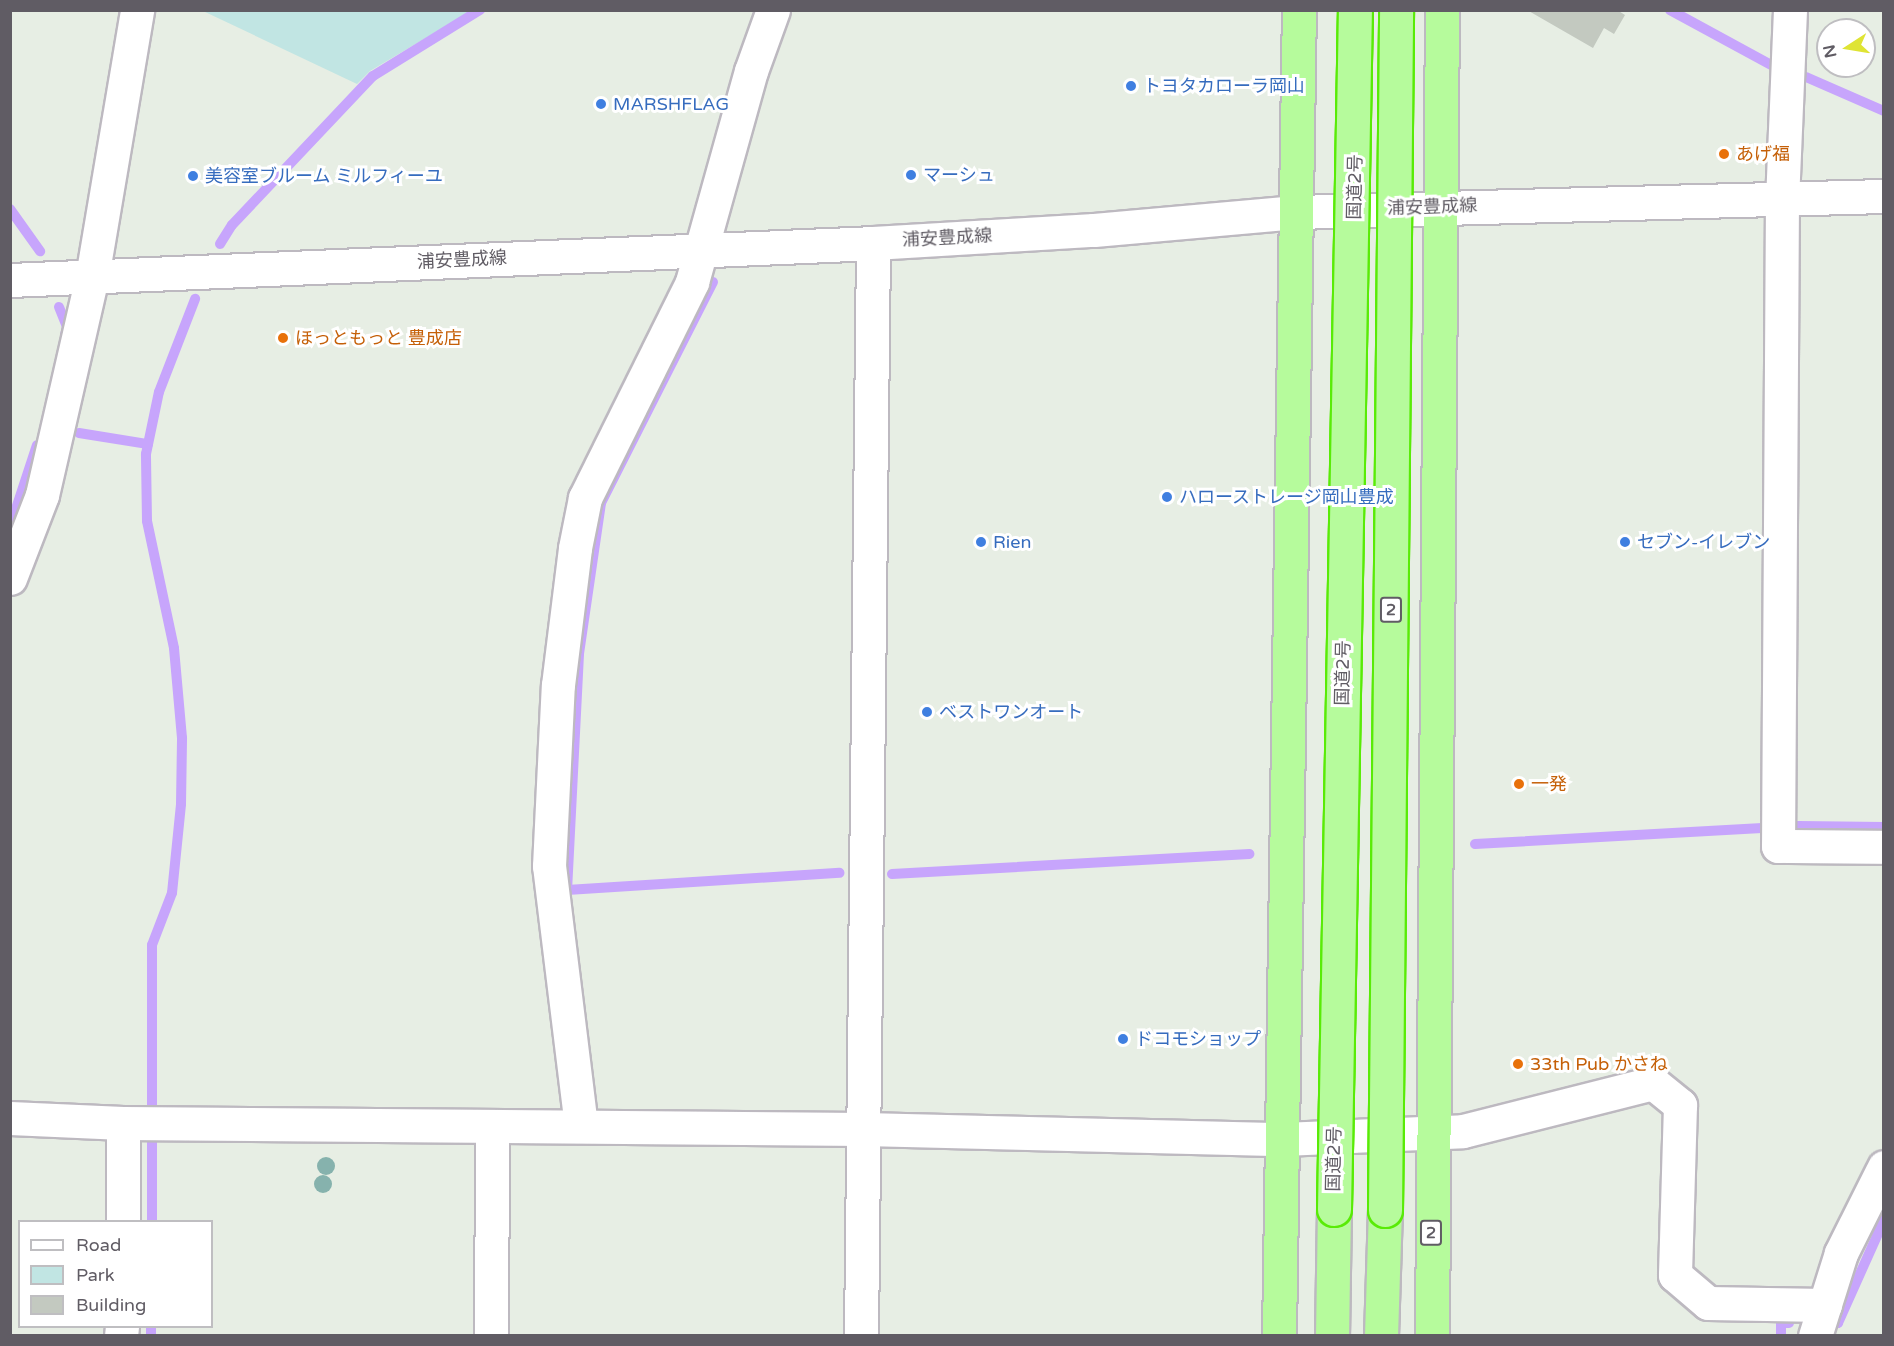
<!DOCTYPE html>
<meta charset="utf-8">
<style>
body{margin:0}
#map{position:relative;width:1894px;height:1346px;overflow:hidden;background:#e7eee4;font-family:"Varela Round","Noto Sans JP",sans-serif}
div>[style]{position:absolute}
.green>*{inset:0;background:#c1e5e3}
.stream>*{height:10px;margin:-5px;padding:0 5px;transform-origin:5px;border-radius:5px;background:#c7a5fc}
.building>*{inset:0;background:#c3c9c0}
.roads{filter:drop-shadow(2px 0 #bdb9c0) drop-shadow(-2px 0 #bdb9c0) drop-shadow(0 2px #bdb9c0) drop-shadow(0 -2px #bdb9c0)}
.minor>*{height:33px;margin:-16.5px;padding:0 16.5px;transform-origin:16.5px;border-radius:16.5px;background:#fff}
.secondary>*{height:33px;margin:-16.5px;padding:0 16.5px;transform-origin:16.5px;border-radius:16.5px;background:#fff}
.trunk>*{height:33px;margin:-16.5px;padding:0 16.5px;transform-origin:16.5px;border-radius:16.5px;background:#b6fb9c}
.bridges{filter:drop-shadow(2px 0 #59eb07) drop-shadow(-2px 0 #59eb07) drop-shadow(0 2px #59eb07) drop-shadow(0 -2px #59eb07)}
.trunk-bridge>*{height:33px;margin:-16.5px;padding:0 16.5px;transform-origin:16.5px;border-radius:16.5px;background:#b6fb9c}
.trees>*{width:18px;height:18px;margin:-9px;border-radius:50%;background:#86b2ad}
.dots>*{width:16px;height:16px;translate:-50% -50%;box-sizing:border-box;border:3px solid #fff;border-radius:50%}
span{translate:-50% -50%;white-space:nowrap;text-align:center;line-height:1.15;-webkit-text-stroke:6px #fff;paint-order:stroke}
.shield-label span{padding:2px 4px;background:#fff;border:2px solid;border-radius:4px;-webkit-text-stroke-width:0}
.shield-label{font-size:16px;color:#605c64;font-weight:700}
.shop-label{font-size:18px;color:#366cbe}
.left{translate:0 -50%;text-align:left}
.food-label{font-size:18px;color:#c56008}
.street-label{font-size:18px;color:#605c64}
.frame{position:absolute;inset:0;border:12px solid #605c64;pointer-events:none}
.legend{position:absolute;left:18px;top:1220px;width:195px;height:108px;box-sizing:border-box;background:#fff;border:2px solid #bfbec1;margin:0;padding:8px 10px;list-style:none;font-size:18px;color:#605c64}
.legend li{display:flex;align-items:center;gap:12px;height:30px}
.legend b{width:30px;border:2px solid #bfbec1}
.north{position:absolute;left:1816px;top:18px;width:60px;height:60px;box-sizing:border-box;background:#fff;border:2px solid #bfbec1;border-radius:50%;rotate:258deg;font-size:16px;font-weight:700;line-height:24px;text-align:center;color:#605c64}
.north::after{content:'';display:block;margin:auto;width:21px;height:27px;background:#dfe434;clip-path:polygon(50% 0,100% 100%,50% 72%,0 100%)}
</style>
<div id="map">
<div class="green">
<div style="clip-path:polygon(203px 11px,471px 11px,370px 71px,357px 84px)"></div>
</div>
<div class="stream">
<div style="left:1670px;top:10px;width:117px;rotate:28.5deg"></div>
<div style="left:1806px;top:77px;width:85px;rotate:23.6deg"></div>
<div style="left:10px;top:209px;width:52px;rotate:54.5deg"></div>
<div style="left:220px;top:244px;width:22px;rotate:-58deg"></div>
<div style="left:232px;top:225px;width:205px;rotate:-46.6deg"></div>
<div style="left:373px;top:76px;width:126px;rotate:-31.7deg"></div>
<div style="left:713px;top:282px;width:248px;rotate:116.9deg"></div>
<div style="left:601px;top:503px;width:153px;rotate:98.3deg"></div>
<div style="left:579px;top:654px;width:236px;rotate:92.9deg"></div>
<div style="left:567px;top:890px;width:273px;rotate:-3.6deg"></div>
<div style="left:59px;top:307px;width:22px;rotate:68deg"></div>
<div style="left:67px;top:327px;width:8px;rotate:104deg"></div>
<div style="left:79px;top:433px;width:70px;rotate:9.1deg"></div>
<div style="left:10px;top:527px;width:86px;rotate:-71.8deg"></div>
<div style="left:1475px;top:844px;width:324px;rotate:-3.2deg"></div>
<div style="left:1799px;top:826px;width:85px;rotate:0.7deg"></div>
<div style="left:892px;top:874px;width:358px;rotate:-3.2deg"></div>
<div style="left:152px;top:1222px;width:277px;rotate:-90deg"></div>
<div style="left:152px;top:945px;width:56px;rotate:-69deg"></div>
<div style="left:172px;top:893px;width:89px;rotate:-84.2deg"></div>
<div style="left:181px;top:804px;width:66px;rotate:-89.1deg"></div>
<div style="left:182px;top:738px;width:90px;rotate:-95.1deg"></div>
<div style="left:174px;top:648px;width:130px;rotate:-102deg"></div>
<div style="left:147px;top:521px;width:67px;rotate:-90.9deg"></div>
<div style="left:146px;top:454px;width:63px;rotate:-78.2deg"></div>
<div style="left:159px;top:392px;width:100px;rotate:-68.8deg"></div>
<div style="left:1832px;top:1323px;width:6px"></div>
<div style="left:1838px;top:1323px;width:113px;rotate:-65.9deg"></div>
<div style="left:151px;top:1336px;width:10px;rotate:-90deg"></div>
<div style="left:1781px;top:1336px;width:13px;rotate:-90deg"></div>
<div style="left:1781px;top:1323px;width:8px"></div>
</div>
<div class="building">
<div style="clip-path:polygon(1527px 10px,1617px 10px,1625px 15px,1614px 34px,1604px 28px,1593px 48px)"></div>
</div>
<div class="roads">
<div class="minor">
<div style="left:1790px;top:10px;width:188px;rotate:92.4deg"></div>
<div style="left:1782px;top:198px;width:648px;rotate:90.35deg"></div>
<div style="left:1778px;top:846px;width:106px;rotate:0.5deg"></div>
<div style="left:10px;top:578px;width:89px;rotate:-68.9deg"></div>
<div style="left:42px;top:495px;width:224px;rotate:-77.1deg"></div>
<div style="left:92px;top:277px;width:271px;rotate:-80.4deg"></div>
<div style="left:10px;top:1118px;width:113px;rotate:2.5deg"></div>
<div style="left:123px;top:1123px;width:741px;rotate:0.46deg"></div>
<div style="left:864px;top:1129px;width:419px;rotate:1.4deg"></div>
<div style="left:1283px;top:1139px;width:180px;rotate:-2.5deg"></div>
<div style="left:1463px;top:1131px;width:196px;rotate:-14.2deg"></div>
<div style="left:1653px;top:1083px;width:35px;rotate:39deg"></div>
<div style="left:1680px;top:1105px;width:170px;rotate:91.7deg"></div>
<div style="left:1675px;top:1275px;width:43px;rotate:40.3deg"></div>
<div style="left:1708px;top:1303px;width:117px;rotate:1deg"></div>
<div style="left:581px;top:1126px;width:262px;rotate:-97deg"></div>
<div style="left:549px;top:866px;width:181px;rotate:-87.2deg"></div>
<div style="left:558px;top:685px;width:138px;rotate:-82.9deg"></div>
<div style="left:575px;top:548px;width:51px;rotate:-78.7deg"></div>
<div style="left:585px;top:498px;width:241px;rotate:-63.6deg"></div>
<div style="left:692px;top:282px;width:219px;rotate:-74.4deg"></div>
<div style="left:751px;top:71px;width:65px;rotate:-70.2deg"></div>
<div style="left:123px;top:1222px;width:99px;rotate:-90deg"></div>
<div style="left:121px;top:1336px;width:10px;rotate:-84deg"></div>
<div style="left:491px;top:1336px;width:210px;rotate:-89.7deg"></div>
<div style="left:861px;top:1336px;width:1093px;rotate:-89.37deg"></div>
<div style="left:1815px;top:1336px;width:87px;rotate:-72.6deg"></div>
<div style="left:1841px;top:1253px;width:96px;rotate:-63.4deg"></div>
</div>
<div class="secondary">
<div style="left:10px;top:280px;width:864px;rotate:-2.45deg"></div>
<div style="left:873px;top:243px;width:221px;rotate:-3.4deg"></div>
<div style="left:1094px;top:230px;width:203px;rotate:-5.1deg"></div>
<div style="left:1296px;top:212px;width:588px;rotate:-1.56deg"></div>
</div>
<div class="trunk">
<div style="left:1279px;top:1336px;width:1326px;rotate:-89.14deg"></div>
<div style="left:1332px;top:1336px;width:127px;rotate:-89.1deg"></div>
<div style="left:1381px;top:1336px;width:126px;rotate:-88.2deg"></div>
<div style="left:1432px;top:1336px;width:1326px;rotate:-89.57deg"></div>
</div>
</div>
<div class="bridges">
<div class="trunk-bridge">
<div style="left:1334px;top:1209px;width:1199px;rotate:-89deg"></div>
<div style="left:1385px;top:1210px;width:1200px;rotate:-89.47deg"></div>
</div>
</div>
<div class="trees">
<div style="left:326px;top:1166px"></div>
<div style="left:323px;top:1184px"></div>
</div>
<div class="dots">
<div style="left:1131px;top:86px;background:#3f7fe0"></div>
<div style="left:601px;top:104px;background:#3f7fe0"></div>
<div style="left:1724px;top:154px;background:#e8710a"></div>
<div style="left:911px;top:175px;background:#3f7fe0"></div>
<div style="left:193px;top:176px;background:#3f7fe0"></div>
<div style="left:283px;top:338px;background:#e8710a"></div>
<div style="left:1167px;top:497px;background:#3f7fe0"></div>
<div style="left:981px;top:542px;background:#3f7fe0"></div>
<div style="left:1625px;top:542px;background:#3f7fe0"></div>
<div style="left:927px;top:712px;background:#3f7fe0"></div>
<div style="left:1519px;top:784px;background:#e8710a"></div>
<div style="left:1123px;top:1039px;background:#3f7fe0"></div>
<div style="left:1518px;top:1064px;background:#e8710a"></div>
</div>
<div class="shield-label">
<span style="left:1391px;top:610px">2</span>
<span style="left:1431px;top:1233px">2</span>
</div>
<div class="shop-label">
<span class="left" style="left:1143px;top:86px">トヨタカローラ岡山</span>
<span class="left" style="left:613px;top:104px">MARSHFLAG</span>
<span class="left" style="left:923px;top:175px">マーシュ</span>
<span class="left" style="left:205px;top:176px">美容室ブルーム ミルフィーユ</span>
<span class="left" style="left:1179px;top:497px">ハローストレージ岡山豊成</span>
<span class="left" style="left:993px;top:542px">Rien</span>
<span class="left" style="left:1637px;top:542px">セブン-イレブン</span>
<span class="left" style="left:939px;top:712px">ベストワンオート</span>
<span class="left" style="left:1135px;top:1039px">ドコモショップ</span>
</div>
<div class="food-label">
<span class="left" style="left:1736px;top:154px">あげ福</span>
<span class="left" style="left:295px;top:338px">ほっともっと 豊成店</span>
<span class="left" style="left:1531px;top:784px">一発</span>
<span class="left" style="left:1530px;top:1064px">33th Pub かさね</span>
</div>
<div class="street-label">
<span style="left:1355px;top:187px;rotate:-89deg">国道2号</span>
<span style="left:1432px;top:207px;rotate:-2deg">浦安豊成線</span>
<span style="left:947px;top:238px;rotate:-3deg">浦安豊成線</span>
<span style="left:462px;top:260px;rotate:-3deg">浦安豊成線</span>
<span style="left:1343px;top:673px;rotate:-89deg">国道2号</span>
<span style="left:1334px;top:1159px;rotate:-89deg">国道2号</span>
</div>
<div class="frame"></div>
<ul class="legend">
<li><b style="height:8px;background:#fff"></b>Road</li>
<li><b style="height:16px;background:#c1e5e3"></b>Park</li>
<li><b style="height:16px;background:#c3c9c0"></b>Building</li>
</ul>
<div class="north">N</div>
</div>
